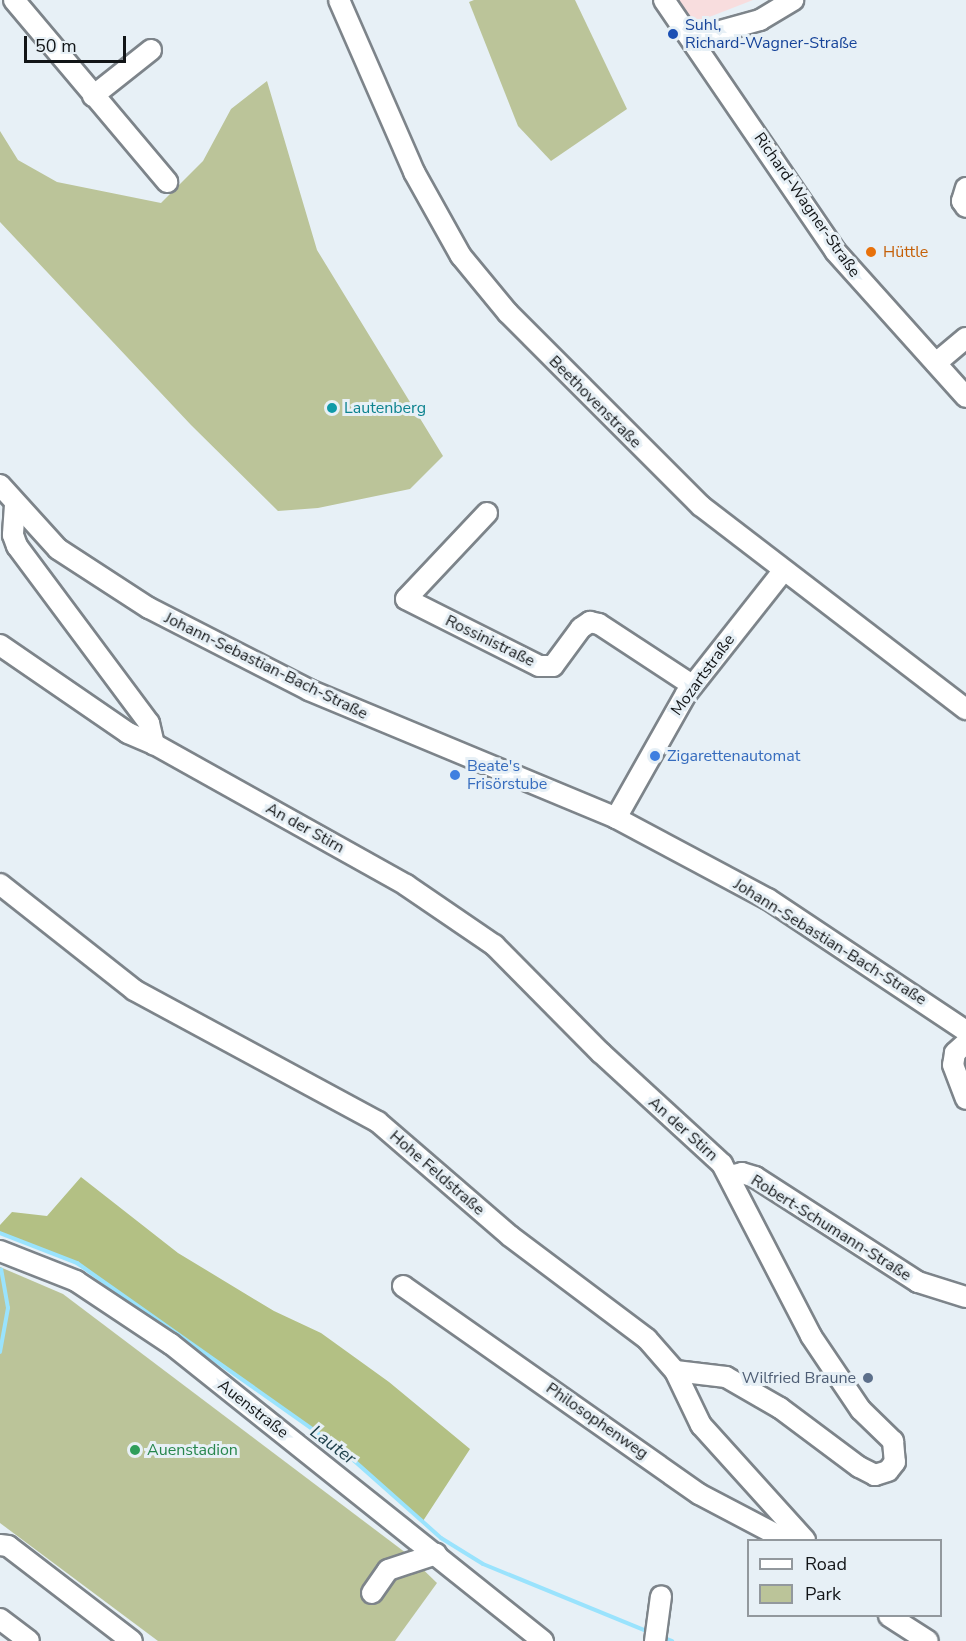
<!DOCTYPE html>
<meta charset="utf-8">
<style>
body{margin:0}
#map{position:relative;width:966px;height:1641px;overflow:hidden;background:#e7f0f6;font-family:"Nunito Sans",sans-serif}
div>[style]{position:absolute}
.industrial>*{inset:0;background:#f8ddde}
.green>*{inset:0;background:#bbc499}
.forest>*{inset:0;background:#b3c084}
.stream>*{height:4px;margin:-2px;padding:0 2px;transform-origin:2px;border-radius:2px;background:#9ae3fd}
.roads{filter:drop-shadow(2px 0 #7d848a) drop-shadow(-2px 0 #7d848a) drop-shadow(0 2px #7d848a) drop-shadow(0 -2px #7d848a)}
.minor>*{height:20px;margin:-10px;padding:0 10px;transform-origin:10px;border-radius:10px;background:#fff}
.dots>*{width:16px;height:16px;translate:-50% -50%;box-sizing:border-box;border:3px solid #e7f0f6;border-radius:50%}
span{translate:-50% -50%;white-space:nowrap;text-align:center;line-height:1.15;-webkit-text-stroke:6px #e7f0f6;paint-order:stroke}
.transit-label{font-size:16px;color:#164399}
.left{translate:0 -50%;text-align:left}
.street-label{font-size:16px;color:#121517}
.food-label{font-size:16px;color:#c56008}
.culture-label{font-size:16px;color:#0d838f}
.shop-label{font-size:16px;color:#366cbe}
.service-label{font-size:16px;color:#4e5e75}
.right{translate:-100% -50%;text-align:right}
.leisure-label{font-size:16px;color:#27864d}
.water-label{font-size:18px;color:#1c3e49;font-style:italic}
.legend{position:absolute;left:747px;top:1539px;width:195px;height:78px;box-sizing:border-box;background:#e7f0f6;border:2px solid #92989d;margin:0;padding:8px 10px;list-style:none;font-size:18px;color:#121517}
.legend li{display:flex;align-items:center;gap:12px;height:30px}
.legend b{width:30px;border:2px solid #92989d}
.scale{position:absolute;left:24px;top:36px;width:102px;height:27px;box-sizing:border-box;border:3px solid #121517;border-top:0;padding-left:8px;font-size:18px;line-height:21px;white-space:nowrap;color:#121517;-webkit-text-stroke:4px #e7f0f6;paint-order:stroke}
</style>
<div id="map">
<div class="industrial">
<div style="clip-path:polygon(672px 0,753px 0,699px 21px,684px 19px)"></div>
</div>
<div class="green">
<div style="clip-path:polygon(474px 0,575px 0,627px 109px,551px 161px,518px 126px,469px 2px)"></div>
<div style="clip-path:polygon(267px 81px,317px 250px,443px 456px,410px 489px,318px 508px,278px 511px,191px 425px,0 222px,0 131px,18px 160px,57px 182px,161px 203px,203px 161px,231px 109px)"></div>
<div style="clip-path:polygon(0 1267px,63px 1294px,406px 1553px,437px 1583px,395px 1641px,158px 1641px,0 1523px)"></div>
</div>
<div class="forest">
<div style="clip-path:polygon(81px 1177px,178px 1253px,274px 1311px,321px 1333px,389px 1382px,470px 1449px,423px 1521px,342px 1450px,77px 1263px,0 1233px,0 1225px,12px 1212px,47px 1216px)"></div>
</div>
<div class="stream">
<div style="left:0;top:1233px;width:83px;rotate:21.3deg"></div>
<div style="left:77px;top:1263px;width:324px;rotate:35.2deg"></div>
<div style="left:342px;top:1450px;width:132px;rotate:41.6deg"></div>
<div style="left:441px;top:1538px;width:49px;rotate:31.8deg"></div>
<div style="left:483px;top:1564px;width:179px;rotate:22.3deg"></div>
<div style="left:0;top:1352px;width:45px;rotate:-79.7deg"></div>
<div style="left:8px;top:1308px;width:39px;rotate:-100deg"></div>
<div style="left:662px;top:1637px;width:11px;rotate:22deg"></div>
</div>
<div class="roads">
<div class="minor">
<div style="left:14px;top:0;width:238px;rotate:49.9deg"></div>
<div style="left:339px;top:0;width:188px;rotate:66.4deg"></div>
<div style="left:414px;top:172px;width:96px;rotate:60.8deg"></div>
<div style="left:461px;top:256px;width:74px;rotate:50.5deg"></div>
<div style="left:508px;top:313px;width:273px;rotate:45deg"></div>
<div style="left:701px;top:506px;width:334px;rotate:37.5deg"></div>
<div style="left:664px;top:0;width:304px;rotate:55.7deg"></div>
<div style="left:835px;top:251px;width:196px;rotate:48.1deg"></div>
<div style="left:692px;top:39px;width:71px;rotate:-15.6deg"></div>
<div style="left:760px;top:20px;width:39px;rotate:-31deg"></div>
<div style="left:93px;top:96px;width:74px;rotate:-38.4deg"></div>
<div style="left:966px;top:188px;width:14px;rotate:107deg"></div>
<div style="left:962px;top:201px;width:7px;rotate:56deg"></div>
<div style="left:936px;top:363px;width:39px;rotate:-40deg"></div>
<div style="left:0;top:485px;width:86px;rotate:47.8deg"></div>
<div style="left:58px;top:549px;width:108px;rotate:33deg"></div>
<div style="left:149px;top:608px;width:180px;rotate:27.1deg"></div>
<div style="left:309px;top:690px;width:333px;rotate:22.6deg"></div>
<div style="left:616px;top:818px;width:172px;rotate:28.1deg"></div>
<div style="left:768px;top:899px;width:238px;rotate:33.7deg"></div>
<div style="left:15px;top:505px;width:30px;rotate:94deg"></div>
<div style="left:13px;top:535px;width:12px;rotate:70deg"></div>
<div style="left:17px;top:546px;width:221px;rotate:53.3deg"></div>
<div style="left:149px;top:723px;width:22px;rotate:77deg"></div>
<div style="left:487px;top:513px;width:118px;rotate:133.3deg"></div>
<div style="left:406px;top:599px;width:149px;rotate:26.7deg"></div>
<div style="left:539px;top:666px;width:14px"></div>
<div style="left:553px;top:666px;width:47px;rotate:-53.6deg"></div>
<div style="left:581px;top:628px;width:11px;rotate:-34deg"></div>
<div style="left:590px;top:622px;width:9px;rotate:13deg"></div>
<div style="left:599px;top:624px;width:111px;rotate:33.3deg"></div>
<div style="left:0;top:645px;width:155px;rotate:34.5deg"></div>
<div style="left:128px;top:733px;width:28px;rotate:23deg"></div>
<div style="left:154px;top:744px;width:289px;rotate:29.2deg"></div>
<div style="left:406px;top:885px;width:107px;rotate:34.3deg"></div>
<div style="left:494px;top:945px;width:152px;rotate:45.3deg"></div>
<div style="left:601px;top:1053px;width:164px;rotate:42.5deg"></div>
<div style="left:722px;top:1164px;width:194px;rotate:62.6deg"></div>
<div style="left:811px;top:1336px;width:89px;rotate:56deg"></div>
<div style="left:861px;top:1410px;width:45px;rotate:44.1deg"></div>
<div style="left:893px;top:1441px;width:21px;rotate:85deg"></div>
<div style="left:895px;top:1462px;width:11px;rotate:128deg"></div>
<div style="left:888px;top:1471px;width:14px;rotate:163deg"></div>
<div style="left:875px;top:1475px;width:18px;rotate:-153deg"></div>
<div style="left:859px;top:1467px;width:99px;rotate:-143.2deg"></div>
<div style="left:780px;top:1408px;width:62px;rotate:-150.1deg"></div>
<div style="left:726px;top:1377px;width:51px;rotate:-173.3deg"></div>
<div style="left:616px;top:818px;width:142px;rotate:-60.6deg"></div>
<div style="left:686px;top:694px;width:157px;rotate:-51.7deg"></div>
<div style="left:0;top:884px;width:171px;rotate:38.3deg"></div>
<div style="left:134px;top:990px;width:277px;rotate:28.4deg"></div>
<div style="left:378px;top:1122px;width:174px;rotate:40.8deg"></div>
<div style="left:510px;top:1236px;width:171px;rotate:36.9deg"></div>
<div style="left:647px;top:1339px;width:43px;rotate:48.8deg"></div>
<div style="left:675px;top:1371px;width:60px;rotate:64.3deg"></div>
<div style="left:701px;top:1425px;width:155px;rotate:47.9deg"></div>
<div style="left:966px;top:1043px;width:15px;rotate:138deg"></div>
<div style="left:955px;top:1053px;width:12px;rotate:99deg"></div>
<div style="left:953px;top:1065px;width:36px;rotate:69deg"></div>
<div style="left:730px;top:1176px;width:12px;rotate:-14deg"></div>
<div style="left:742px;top:1173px;width:14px;rotate:17deg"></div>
<div style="left:755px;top:1177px;width:194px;rotate:32.8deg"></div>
<div style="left:918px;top:1282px;width:50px;rotate:17.4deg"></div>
<div style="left:0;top:1251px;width:82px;rotate:21.5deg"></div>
<div style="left:76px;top:1281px;width:114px;rotate:33.6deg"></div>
<div style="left:171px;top:1344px;width:476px;rotate:38.6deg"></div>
<div style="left:403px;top:1286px;width:362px;rotate:35.1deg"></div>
<div style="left:699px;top:1494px;width:90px;rotate:27.7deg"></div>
<div style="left:779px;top:1536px;width:20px;rotate:-3deg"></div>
<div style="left:0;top:1545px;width:8px;rotate:7deg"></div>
<div style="left:8px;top:1546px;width:156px;rotate:37.5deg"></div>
<div style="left:372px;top:1593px;width:28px;rotate:-55deg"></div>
<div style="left:388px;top:1570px;width:51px;rotate:-18.4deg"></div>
<div style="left:889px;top:1616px;width:46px;rotate:32.7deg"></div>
<div style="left:0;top:1619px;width:36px;rotate:37deg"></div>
<div style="left:655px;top:1641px;width:45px;rotate:-82.4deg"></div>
</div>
</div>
<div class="dots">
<div style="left:673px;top:34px;background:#1a4fb4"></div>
<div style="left:871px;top:252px;background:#e8710a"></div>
<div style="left:332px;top:408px;background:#0f9aa8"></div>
<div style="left:655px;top:756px;background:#3f7fe0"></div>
<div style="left:455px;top:775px;background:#3f7fe0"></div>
<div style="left:868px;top:1378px;background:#5c6f8a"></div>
<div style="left:135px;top:1450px;background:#2e9e5b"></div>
</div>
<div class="transit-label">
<span class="left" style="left:685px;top:34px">Suhl,<br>Richard-Wagner-Straße</span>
</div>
<div class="street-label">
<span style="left:807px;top:205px;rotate:55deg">Richard-Wagner-Straße</span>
<span style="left:595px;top:402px;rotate:45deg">Beethovenstraße</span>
<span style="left:490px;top:641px;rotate:26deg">Rossinistraße</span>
<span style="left:266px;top:666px;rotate:26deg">Johann-Sebastian-Bach-Straße</span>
<span style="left:703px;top:675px;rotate:-54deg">Mozartstraße</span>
<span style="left:305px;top:828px;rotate:29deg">An der Stirn</span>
<span style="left:830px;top:942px;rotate:32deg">Johann-Sebastian-Bach-Straße</span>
<span style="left:683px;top:1129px;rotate:42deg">An der Stirn</span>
<span style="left:437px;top:1173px;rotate:41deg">Hohe Feldstraße</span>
<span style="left:831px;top:1228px;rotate:32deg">Robert-Schumann-Straße</span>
<span style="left:253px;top:1409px;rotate:38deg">Auenstraße</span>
<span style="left:597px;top:1421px;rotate:35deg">Philosophenweg</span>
</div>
<div class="food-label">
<span class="left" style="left:883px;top:252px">Hüttle</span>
</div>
<div class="culture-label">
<span class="left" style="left:344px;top:408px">Lautenberg</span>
</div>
<div class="shop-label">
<span class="left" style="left:667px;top:756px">Zigarettenautomat</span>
<span class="left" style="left:467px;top:775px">Beate's<br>Frisörstube</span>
</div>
<div class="service-label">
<span class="right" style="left:856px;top:1378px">Wilfried Braune</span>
</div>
<div class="leisure-label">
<span class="left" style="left:147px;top:1450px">Auenstadion</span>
</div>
<div class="water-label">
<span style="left:333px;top:1445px;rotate:37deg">Lauter</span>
</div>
<ul class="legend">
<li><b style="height:8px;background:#fff"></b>Road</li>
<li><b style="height:16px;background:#bbc499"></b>Park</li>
</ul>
<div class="scale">50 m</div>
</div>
